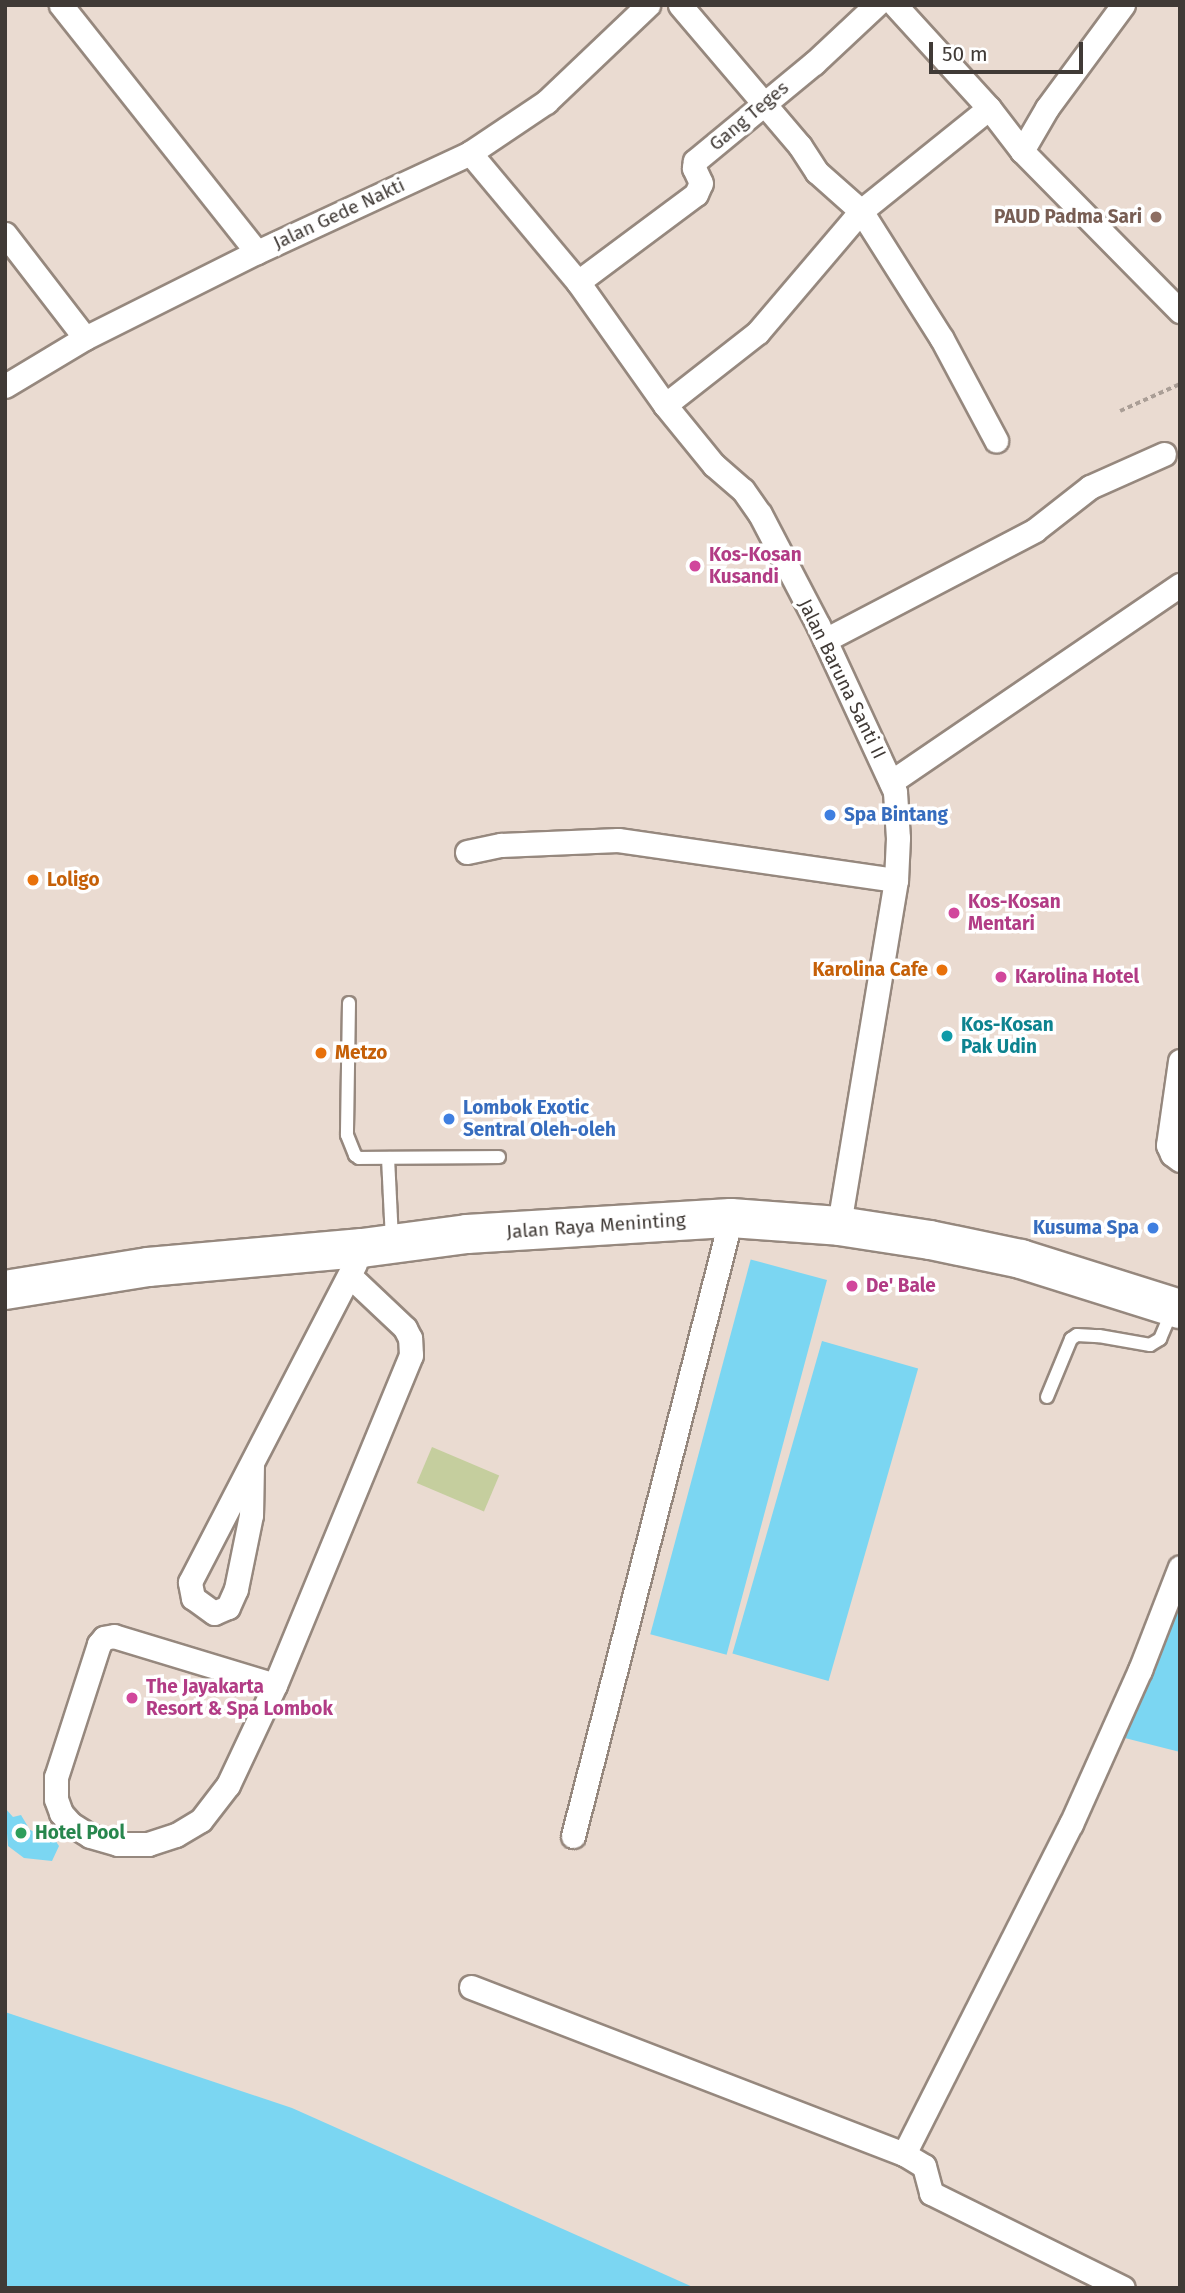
<!DOCTYPE html>
<style>
body{margin:0}
#map{position:relative;width:1185px;height:2293px;overflow:hidden;background:#eadbd1;font-family:"Fira Sans",sans-serif}
div>[style]{position:absolute}
.green>*{inset:0;background:#c5ce9e;transform-origin:0 0}
.water>*{inset:0;background:#7bd6f2;transform-origin:0 0}
.path>*{height:3.5px;margin-top:-1.75px;transform-origin:0;background:repeating-linear-gradient(90deg,#aa9e96 0 5px,transparent 0 8.5px)}
.roads{filter:drop-shadow(2px 0 #96887e) drop-shadow(-2px 0 #96887e) drop-shadow(0 2px #96887e) drop-shadow(0 -2px #96887e)}
.service>*{height:12px;margin:-6px;padding:0 6px;transform-origin:6px;border-radius:6px;background:#fff}
.minor>*{height:23px;margin:-11.5px;padding:0 11.5px;transform-origin:11.5px;border-radius:11.5px;background:#fff}
.trunk>*{height:38px;margin:-19px;padding:0 19px;transform-origin:19px;border-radius:19px;background:#fff}
.dots>*{width:19px;height:19px;translate:-50% -50%;box-sizing:border-box;border:4px solid #fff;border-radius:50%}
span{translate:-50% -50%;white-space:nowrap;text-align:center;line-height:1.15;-webkit-text-stroke:7px #fff;paint-order:stroke}
.street-label{font-size:19px;color:#403a36}
.education-label{font-size:19px;color:#785e54;font-weight:700}
.right{translate:-100% -50%;text-align:right}
.hotel-label{font-size:19px;color:#b23c85;font-weight:700}
.left{translate:0 -50%;text-align:left}
.shop-label{font-size:19px;color:#366cbe;font-weight:700}
.food-label{font-size:19px;color:#c56008;font-weight:700}
.culture-label{font-size:19px;color:#0d838f;font-weight:700}
.leisure-label{font-size:19px;color:#27864d;font-weight:700}
.frame{position:absolute;inset:0;border:7px solid #403a36;pointer-events:none}
.scale{position:absolute;left:929px;top:42px;width:154px;height:32px;box-sizing:border-box;border:4px solid #403a36;border-top:0;padding-left:9px;font-size:21px;line-height:24px;white-space:nowrap;color:#403a36;-webkit-text-stroke:5px #fff;paint-order:stroke}
</style>
<div id="map">
<div class="green">
<div style="left:432px;top:1447px;width:73px;height:39px;rotate:23deg"></div>
</div>
<div class="water">
<div style="left:827px;top:1280px;width:388px;height:79px;rotate:105deg"></div>
<div style="left:822px;top:1341px;width:100px;height:325px;rotate:16deg"></div>
<div style="clip-path:polygon(1180px 1567px,1180px 1752px,1113px 1735px)"></div>
<div style="clip-path:polygon(5px 1808px,13px 1817px,21px 1815px,30px 1830px,55px 1840px,59px 1846px,52px 1861px,24px 1858px,8px 1846px)"></div>
<div style="clip-path:polygon(5px 2012px,292px 2108px,695px 2288px,5px 2288px)"></div>
</div>
<div class="path">
<div style="left:1120px;top:411px;width:66px;rotate:-24.2deg"></div>
</div>
<div class="roads">
<div class="service">
<div style="left:349px;top:1003px;width:132px;rotate:90.9deg"></div>
<div style="left:347px;top:1135px;width:22px;rotate:68deg"></div>
<div style="left:355px;top:1155px;width:5px;rotate:37deg"></div>
<div style="left:359px;top:1158px;width:140px;rotate:-0.4deg"></div>
<div style="left:388px;top:1158px;width:82px;rotate:87.2deg"></div>
<div style="left:1047px;top:1397px;width:63px;rotate:-67.5deg"></div>
<div style="left:1071px;top:1339px;width:7px;rotate:-34deg"></div>
<div style="left:1077px;top:1335px;width:22px;rotate:3deg"></div>
<div style="left:1099px;top:1336px;width:52px;rotate:10deg"></div>
<div style="left:1150px;top:1345px;width:12px;rotate:-31deg"></div>
<div style="left:1160px;top:1339px;width:33px;rotate:-67deg"></div>
</div>
<div class="minor">
<div style="left:61px;top:5px;width:315px;rotate:51.6deg"></div>
<div style="left:680px;top:5px;width:185px;rotate:49.6deg"></div>
<div style="left:800px;top:146px;width:31px;rotate:57deg"></div>
<div style="left:817px;top:172px;width:59px;rotate:41.6deg"></div>
<div style="left:861px;top:211px;width:151px;rotate:57.7deg"></div>
<div style="left:942px;top:339px;width:115px;rotate:61.9deg"></div>
<div style="left:895px;top:5px;width:139px;rotate:47.6deg"></div>
<div style="left:989px;top:108px;width:54px;rotate:52.5deg"></div>
<div style="left:1022px;top:151px;width:225px;rotate:45.4deg"></div>
<div style="left:1022px;top:151px;width:50px;rotate:-59.8deg"></div>
<div style="left:1047px;top:108px;width:128px;rotate:-53.6deg"></div>
<div style="left:470px;top:153px;width:168px;rotate:50.1deg"></div>
<div style="left:578px;top:282px;width:151px;rotate:54.7deg"></div>
<div style="left:665px;top:405px;width:77px;rotate:50.8deg"></div>
<div style="left:714px;top:465px;width:38px;rotate:41deg"></div>
<div style="left:743px;top:490px;width:29px;rotate:55deg"></div>
<div style="left:760px;top:514px;width:125px;rotate:62.4deg"></div>
<div style="left:818px;top:625px;width:184px;rotate:65.2deg"></div>
<div style="left:895px;top:792px;width:46px;rotate:86.3deg"></div>
<div style="left:898px;top:838px;width:42px;rotate:92.7deg"></div>
<div style="left:896px;top:880px;width:351px;rotate:99.4deg"></div>
<div style="left:5px;top:234px;width:131px;rotate:52.4deg"></div>
<div style="left:578px;top:282px;width:147px;rotate:-36.7deg"></div>
<div style="left:696px;top:194px;width:12px;rotate:-66deg"></div>
<div style="left:701px;top:183px;width:17px;rotate:-115deg"></div>
<div style="left:694px;top:168px;width:7px;rotate:-82deg"></div>
<div style="left:695px;top:161px;width:154px;rotate:-39.5deg"></div>
<div style="left:814px;top:63px;width:85px;rotate:-43.1deg"></div>
<div style="left:5px;top:386px;width:93px;rotate:-31deg"></div>
<div style="left:85px;top:338px;width:192px;rotate:-26.6deg"></div>
<div style="left:257px;top:252px;width:235px;rotate:-24.9deg"></div>
<div style="left:470px;top:153px;width:92px;rotate:-33.9deg"></div>
<div style="left:546px;top:102px;width:141px;rotate:-43.6deg"></div>
<div style="left:665px;top:405px;width:118px;rotate:-38.1deg"></div>
<div style="left:758px;top:332px;width:159px;rotate:-49.6deg"></div>
<div style="left:861px;top:211px;width:164px;rotate:-38.8deg"></div>
<div style="left:825px;top:640px;width:237px;rotate:-27.6deg"></div>
<div style="left:1035px;top:530px;width:70px;rotate:-38deg"></div>
<div style="left:1090px;top:487px;width:81px;rotate:-24deg"></div>
<div style="left:891px;top:782px;width:350px;rotate:-34.3deg"></div>
<div style="left:467px;top:852px;width:35px;rotate:-12deg"></div>
<div style="left:501px;top:845px;width:117px;rotate:-2.4deg"></div>
<div style="left:618px;top:840px;width:281px;rotate:8.2deg"></div>
<div style="left:1180px;top:1061px;width:85px;rotate:98.1deg"></div>
<div style="left:1168px;top:1145px;width:10px;rotate:66deg"></div>
<div style="left:1172px;top:1154px;width:10px;rotate:37deg"></div>
<div style="left:252px;top:1464px;width:51px;rotate:91.1deg"></div>
<div style="left:251px;top:1515px;width:76px;rotate:101.5deg"></div>
<div style="left:236px;top:1589px;width:20px;rotate:114deg"></div>
<div style="left:228px;top:1607px;width:15px;rotate:157deg"></div>
<div style="left:214px;top:1613px;width:26px;rotate:-144deg"></div>
<div style="left:193px;top:1598px;width:16px;rotate:-101deg"></div>
<div style="left:190px;top:1582px;width:358px;rotate:-62.6deg"></div>
<div style="left:275px;top:1685px;width:168px;rotate:-163.1deg"></div>
<div style="left:114px;top:1636px;width:10px;rotate:169deg"></div>
<div style="left:104px;top:1638px;width:8px;rotate:130deg"></div>
<div style="left:99px;top:1644px;width:140px;rotate:107.9deg"></div>
<div style="left:56px;top:1777px;width:22px;rotate:90deg"></div>
<div style="left:56px;top:1799px;width:15px;rotate:70deg"></div>
<div style="left:61px;top:1813px;width:15px;rotate:48deg"></div>
<div style="left:71px;top:1824px;width:22px;rotate:32deg"></div>
<div style="left:90px;top:1836px;width:29px;rotate:16deg"></div>
<div style="left:118px;top:1844px;width:30px"></div>
<div style="left:148px;top:1844px;width:29px;rotate:-18deg"></div>
<div style="left:176px;top:1835px;width:29px;rotate:-31deg"></div>
<div style="left:201px;top:1820px;width:44px;rotate:-52.4deg"></div>
<div style="left:228px;top:1785px;width:110px;rotate:-64.8deg"></div>
<div style="left:275px;top:1685px;width:357px;rotate:-67.6deg"></div>
<div style="left:411px;top:1355px;width:17px;rotate:-93deg"></div>
<div style="left:410px;top:1338px;width:11px;rotate:-117deg"></div>
<div style="left:405px;top:1328px;width:76px;rotate:-136.6deg"></div>
<div style="left:573px;top:1836px;width:638px;rotate:-75.66deg"></div>
<div style="left:471px;top:1987px;width:464px;rotate:21.1deg"></div>
<div style="left:904px;top:2154px;width:23px;rotate:31deg"></div>
<div style="left:924px;top:2166px;width:28px;rotate:75deg"></div>
<div style="left:931px;top:2193px;width:214px;rotate:26.3deg"></div>
<div style="left:904px;top:2154px;width:370px;rotate:-63.2deg"></div>
<div style="left:1071px;top:1824px;width:169px;rotate:-65.9deg"></div>
<div style="left:1140px;top:1670px;width:110px;rotate:-68.8deg"></div>
</div>
<div class="trunk">
<div style="left:5px;top:1290px;width:145px;rotate:-9.1deg"></div>
<div style="left:148px;top:1267px;width:215px;rotate:-5.1deg"></div>
<div style="left:362px;top:1248px;width:106px;rotate:-7.6deg"></div>
<div style="left:467px;top:1234px;width:264px;rotate:-3.5deg"></div>
<div style="left:731px;top:1218px;width:108px;rotate:4.2deg"></div>
<div style="left:839px;top:1226px;width:92px;rotate:8.7deg"></div>
<div style="left:930px;top:1240px;width:93px;rotate:11.8deg"></div>
<div style="left:1021px;top:1259px;width:167px;rotate:17.5deg"></div>
</div>
</div>
<div class="dots">
<div style="left:1156px;top:217px;background:#8d6e63"></div>
<div style="left:695px;top:566px;background:#d1479c"></div>
<div style="left:830px;top:815px;background:#3f7fe0"></div>
<div style="left:33px;top:880px;background:#e8710a"></div>
<div style="left:954px;top:913px;background:#d1479c"></div>
<div style="left:942px;top:970px;background:#e8710a"></div>
<div style="left:1001px;top:977px;background:#d1479c"></div>
<div style="left:947px;top:1036px;background:#0f9aa8"></div>
<div style="left:321px;top:1053px;background:#e8710a"></div>
<div style="left:449px;top:1119px;background:#3f7fe0"></div>
<div style="left:1153px;top:1228px;background:#3f7fe0"></div>
<div style="left:852px;top:1286px;background:#d1479c"></div>
<div style="left:132px;top:1698px;background:#d1479c"></div>
<div style="left:21px;top:1833px;background:#2e9e5b"></div>
</div>
<div class="street-label">
<span style="left:749px;top:116px;rotate:-40deg">Gang Teges</span>
<span style="left:339px;top:214px;rotate:-25deg">Jalan Gede Nakti</span>
<span style="left:842px;top:679px;rotate:64deg">Jalan Baruna Santi II</span>
<span style="left:596px;top:1226px;rotate:-4deg">Jalan Raya Meninting</span>
</div>
<div class="education-label">
<span class="right" style="left:1142px;top:217px">PAUD Padma Sari</span>
</div>
<div class="hotel-label">
<span class="left" style="left:709px;top:566px">Kos-Kosan<br>Kusandi</span>
<span class="left" style="left:968px;top:913px">Kos-Kosan<br>Mentari</span>
<span class="left" style="left:1015px;top:977px">Karolina Hotel</span>
<span class="left" style="left:866px;top:1286px">De' Bale</span>
<span class="left" style="left:146px;top:1698px">The Jayakarta<br>Resort &amp; Spa Lombok</span>
</div>
<div class="shop-label">
<span class="left" style="left:844px;top:815px">Spa Bintang</span>
<span class="left" style="left:463px;top:1119px">Lombok Exotic<br>Sentral Oleh-oleh</span>
<span class="right" style="left:1139px;top:1228px">Kusuma Spa</span>
</div>
<div class="food-label">
<span class="left" style="left:47px;top:880px">Loligo</span>
<span class="right" style="left:928px;top:970px">Karolina Cafe</span>
<span class="left" style="left:335px;top:1053px">Metzo</span>
</div>
<div class="culture-label">
<span class="left" style="left:961px;top:1036px">Kos-Kosan<br>Pak Udin</span>
</div>
<div class="leisure-label">
<span class="left" style="left:35px;top:1833px">Hotel Pool</span>
</div>
<div class="frame"></div>
<div class="scale">50 m</div>
</div>
